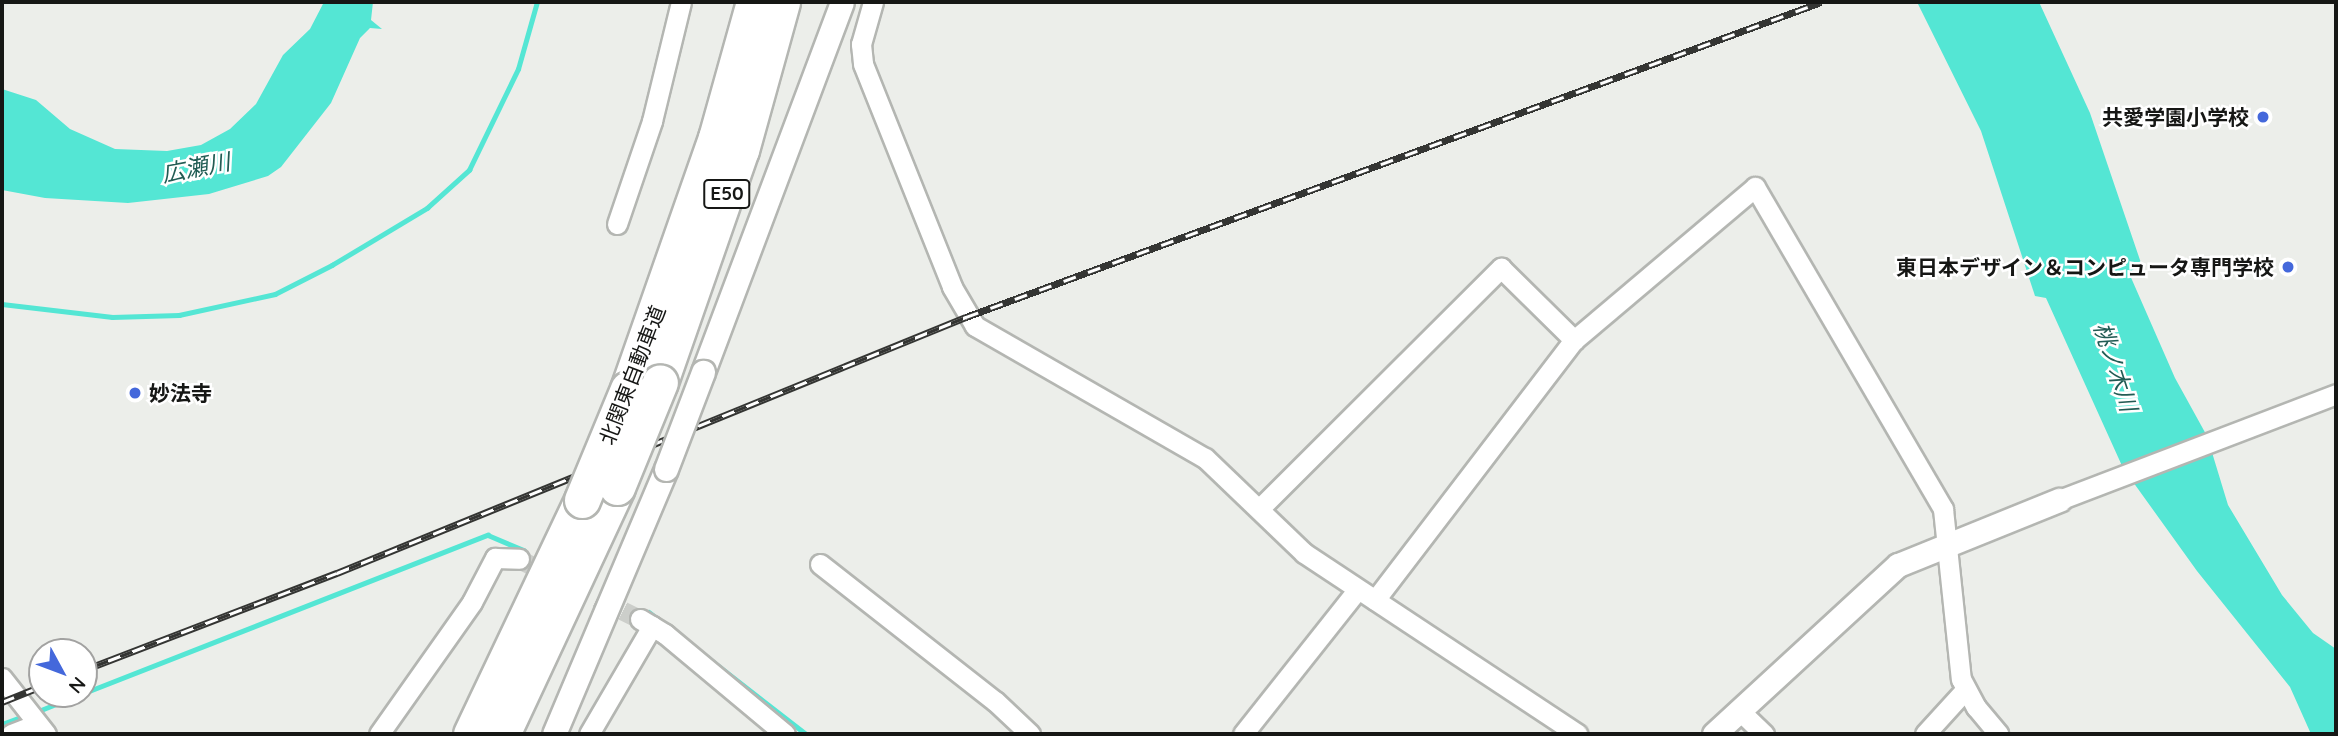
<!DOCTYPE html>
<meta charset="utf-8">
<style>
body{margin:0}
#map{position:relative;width:2338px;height:736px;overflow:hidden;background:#eceeea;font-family:Quicksand,"Noto Sans JP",sans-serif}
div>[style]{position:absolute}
.water>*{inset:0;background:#54e6d4}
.stream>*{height:4.5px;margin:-2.25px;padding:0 2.25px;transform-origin:2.25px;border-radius:2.25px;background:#54e6d4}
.minor-tunnel>*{height:19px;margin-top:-9.5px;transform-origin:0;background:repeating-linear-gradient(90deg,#ccceca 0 19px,transparent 0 29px)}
.roads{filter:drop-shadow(2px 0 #b4b6b2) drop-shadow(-2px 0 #b4b6b2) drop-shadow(0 2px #b4b6b2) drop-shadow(0 -2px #b4b6b2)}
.minor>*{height:19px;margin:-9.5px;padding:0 9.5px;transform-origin:9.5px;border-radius:9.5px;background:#fff}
.tertiary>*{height:23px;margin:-11.5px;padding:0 11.5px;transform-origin:11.5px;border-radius:11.5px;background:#fff}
.motorway>*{height:35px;margin:-17.5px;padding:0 17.5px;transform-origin:17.5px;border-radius:17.5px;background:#fff}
.rail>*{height:7px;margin-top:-3.5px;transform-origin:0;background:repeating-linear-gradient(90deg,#fff 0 13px,#343533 0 26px);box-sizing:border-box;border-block:2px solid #343533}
.bridges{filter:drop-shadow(2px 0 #b4b6b2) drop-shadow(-2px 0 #b4b6b2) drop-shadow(0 2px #b4b6b2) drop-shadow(0 -2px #b4b6b2)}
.tertiary-bridge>*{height:23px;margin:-11.5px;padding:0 11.5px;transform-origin:11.5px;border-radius:11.5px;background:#fff}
.motorway-bridge>*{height:35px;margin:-17.5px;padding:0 17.5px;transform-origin:17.5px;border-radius:17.5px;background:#fff}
.dots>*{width:19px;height:19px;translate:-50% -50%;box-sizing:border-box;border:4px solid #fff;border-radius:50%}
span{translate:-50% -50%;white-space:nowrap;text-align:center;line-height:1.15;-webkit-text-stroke:5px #fff;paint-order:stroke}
.shield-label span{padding:2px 5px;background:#fff;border:2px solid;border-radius:5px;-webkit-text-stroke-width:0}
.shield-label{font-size:19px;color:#161715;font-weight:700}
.poi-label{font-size:21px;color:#161715;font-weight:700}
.right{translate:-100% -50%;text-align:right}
.left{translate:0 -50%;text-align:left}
.street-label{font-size:21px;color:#161715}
.water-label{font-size:23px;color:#215c54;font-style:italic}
.frame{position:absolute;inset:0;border:4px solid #161715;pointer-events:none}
.north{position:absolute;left:28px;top:638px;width:70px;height:70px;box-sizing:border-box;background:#fff;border:2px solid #a2a2a1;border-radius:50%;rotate:131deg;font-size:19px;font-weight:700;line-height:28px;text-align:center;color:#161715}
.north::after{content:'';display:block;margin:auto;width:24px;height:32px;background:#4468db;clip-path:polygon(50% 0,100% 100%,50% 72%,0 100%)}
</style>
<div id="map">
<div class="water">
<div style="clip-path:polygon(324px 2px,373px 2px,371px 20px,382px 29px,370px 28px,360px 38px,331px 103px,281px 167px,268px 176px,209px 194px,128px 203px,45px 198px,2px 190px,2px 89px,36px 100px,70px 129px,115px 149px,167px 151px,201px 145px,230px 129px,256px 104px,283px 55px,310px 29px)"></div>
<div style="clip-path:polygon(1917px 2px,2039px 2px,2090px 113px,2141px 263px,2129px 273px,2175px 378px,2207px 436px,2228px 505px,2282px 595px,2313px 633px,2336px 649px,2336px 734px,2311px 734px,2290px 687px,2197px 571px,2123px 468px,2046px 298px,2035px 296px,1981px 131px)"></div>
</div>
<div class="stream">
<div style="left:2px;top:304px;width:111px;rotate:6.7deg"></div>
<div style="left:112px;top:317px;width:67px;rotate:-1.7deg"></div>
<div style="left:179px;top:315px;width:98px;rotate:-12.3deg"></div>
<div style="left:275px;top:294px;width:64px;rotate:-27deg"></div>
<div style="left:332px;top:265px;width:111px;rotate:-31deg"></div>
<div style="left:427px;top:208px;width:57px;rotate:-42.1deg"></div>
<div style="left:469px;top:170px;width:112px;rotate:-64.1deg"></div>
<div style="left:518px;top:69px;width:70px;rotate:-74.2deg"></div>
<div style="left:649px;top:612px;width:16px;rotate:38deg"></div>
<div style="left:702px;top:653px;width:132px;rotate:37.9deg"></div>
<div style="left:84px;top:693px;width:434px;rotate:-21.4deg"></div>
<div style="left:488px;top:535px;width:39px;rotate:23deg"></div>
<div style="left:36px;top:712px;width:48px;rotate:-21.8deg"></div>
<div style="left:2px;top:724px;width:23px;rotate:-20deg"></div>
</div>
<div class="minor-tunnel">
<div style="left:519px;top:559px;width:135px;rotate:26.4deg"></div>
</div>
<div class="roads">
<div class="minor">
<div style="left:873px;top:2px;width:44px;rotate:105.9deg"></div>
<div style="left:861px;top:44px;width:20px;rotate:84deg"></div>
<div style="left:863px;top:64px;width:240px;rotate:68.2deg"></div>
<div style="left:952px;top:287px;width:45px;rotate:59.5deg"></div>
<div style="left:975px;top:326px;width:265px;rotate:29.9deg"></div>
<div style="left:1205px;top:458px;width:137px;rotate:43.8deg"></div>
<div style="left:1304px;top:553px;width:328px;rotate:33.5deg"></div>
<div style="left:617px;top:224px;width:109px;rotate:-71.2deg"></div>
<div style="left:652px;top:121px;width:122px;rotate:-76.3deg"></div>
<div style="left:2059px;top:500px;width:297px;rotate:-20.9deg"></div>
<div style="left:1259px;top:509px;width:342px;rotate:-44.9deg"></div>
<div style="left:1501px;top:268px;width:103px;rotate:44.6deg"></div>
<div style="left:820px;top:564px;width:222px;rotate:38.1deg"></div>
<div style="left:995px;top:701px;width:48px;rotate:43.3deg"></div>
<div style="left:1375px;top:600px;width:327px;rotate:-52.6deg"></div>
<div style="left:1574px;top:340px;width:237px;rotate:-40.2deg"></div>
<div style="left:1755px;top:187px;width:373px;rotate:59.7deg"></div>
<div style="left:1943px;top:509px;width:171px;rotate:84deg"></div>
<div style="left:1961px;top:679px;width:32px;rotate:62deg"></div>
<div style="left:1976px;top:707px;width:35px;rotate:50deg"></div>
<div style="left:640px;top:619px;width:29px;rotate:31deg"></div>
<div style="left:665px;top:634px;width:156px;rotate:39.8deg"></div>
<div style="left:2px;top:678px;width:71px;rotate:51.8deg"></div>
<div style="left:1739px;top:710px;width:35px;rotate:44deg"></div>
<div style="left:11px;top:734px;width:26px;rotate:-21deg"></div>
<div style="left:379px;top:734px;width:161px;rotate:-54.8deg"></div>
<div style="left:472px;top:602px;width:50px;rotate:-62.4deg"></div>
<div style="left:495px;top:558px;width:24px;rotate:2deg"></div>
<div style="left:589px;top:734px;width:125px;rotate:-59.7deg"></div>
<div style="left:1243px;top:734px;width:184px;rotate:-51.6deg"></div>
<div style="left:1925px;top:734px;width:59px;rotate:-47.7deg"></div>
</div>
<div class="tertiary">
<div style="left:703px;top:372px;width:395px;rotate:-69.4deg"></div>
<div style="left:554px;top:734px;width:288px;rotate:-67.1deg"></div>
<div style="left:1714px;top:734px;width:250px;rotate:-42.6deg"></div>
<div style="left:1898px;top:565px;width:174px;rotate:-22deg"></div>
</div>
<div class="motorway">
<div style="left:660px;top:382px;width:246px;rotate:-70.8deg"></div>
<div style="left:741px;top:150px;width:154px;rotate:-74.5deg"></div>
<div style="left:628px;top:389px;width:266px;rotate:-70.7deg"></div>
<div style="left:716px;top:138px;width:141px;rotate:-74.4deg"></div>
<div style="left:471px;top:734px;width:259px;rotate:-64.6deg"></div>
<div style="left:502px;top:734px;width:272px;rotate:-65deg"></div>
</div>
</div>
<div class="rail">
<div style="left:84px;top:670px;width:271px;rotate:-21deg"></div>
<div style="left:337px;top:573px;width:679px;rotate:-22.15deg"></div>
<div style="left:966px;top:317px;width:911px;rotate:-20.22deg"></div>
<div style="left:2px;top:702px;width:43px;rotate:-21.8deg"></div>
</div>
<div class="bridges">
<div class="tertiary-bridge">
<div style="left:666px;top:469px;width:104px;rotate:-69.1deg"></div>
</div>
<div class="motorway-bridge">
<div style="left:617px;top:487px;width:113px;rotate:-67.7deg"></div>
<div style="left:582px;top:500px;width:120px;rotate:-67.5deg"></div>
</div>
</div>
<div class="dots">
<div style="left:2263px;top:117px;background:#4468db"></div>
<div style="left:2288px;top:267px;background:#4468db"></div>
<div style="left:135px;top:393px;background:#4468db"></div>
</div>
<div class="shield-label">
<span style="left:727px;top:194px">E50</span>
</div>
<div class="poi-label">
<span class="right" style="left:2249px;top:117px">共愛学園小学校</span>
<span class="right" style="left:2274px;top:267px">東日本デザイン＆コンピュータ専門学校</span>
<span class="left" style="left:149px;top:393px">妙法寺</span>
</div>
<div class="street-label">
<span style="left:632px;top:375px;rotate:-69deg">北関東自動車道</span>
</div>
<div class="water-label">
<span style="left:196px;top:168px;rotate:-11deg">広瀬川</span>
<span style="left:2115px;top:367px;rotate:72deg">桃ノ木川</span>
</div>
<div class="frame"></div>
<div class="north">N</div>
</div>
